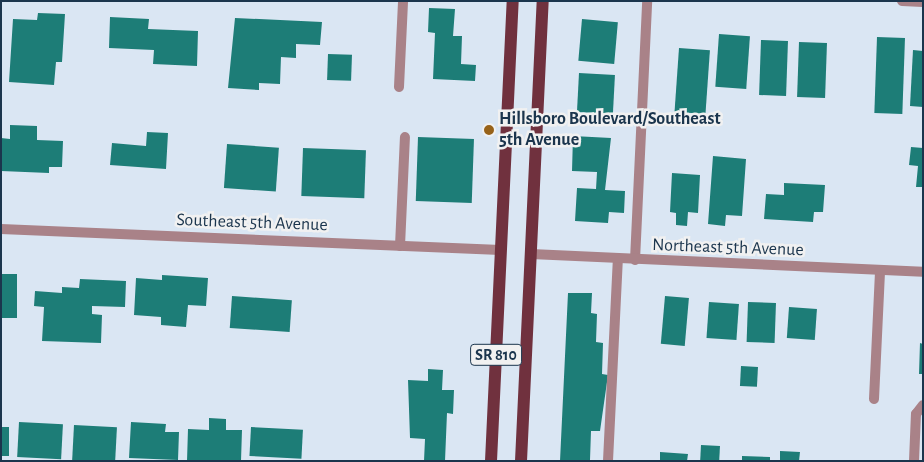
<!DOCTYPE html>
<style>
body{margin:0}
#map{position:relative;width:924px;height:462px;overflow:hidden;background:#dae6f3;font-family:"Alegreya Sans",sans-serif}
div>[style]{position:absolute}
.building>*{inset:0;background:#1d7d77;transform-origin:0 0}
.service>*{height:10px;margin:-5px;padding:0 5px;transform-origin:5px;border-radius:5px;background:#a98288}
.minor>*{height:10px;margin:-5px;padding:0 5px;transform-origin:5px;border-radius:5px;background:#a98288}
.primary>*{height:12px;margin:-6px;padding:0 6px;transform-origin:6px;border-radius:6px;background:#70313e}
.dots>*{width:14px;height:14px;translate:-50% -50%;box-sizing:border-box;border:2px solid #f1f1f1;border-radius:50%}
span{translate:-50% -50%;white-space:nowrap;text-align:center;line-height:1.15;-webkit-text-stroke:5px #f1f1f1;paint-order:stroke}
.shield-label span{padding:1px 4px;background:#f1f1f1;border:1px solid;border-radius:4px;-webkit-text-stroke-width:0}
.shield-label{font-size:16px;color:#1b354d;font-weight:700}
.poi-label{font-size:18px;color:#1b354d;font-weight:700}
.left{translate:0 -50%;text-align:left}
.street-label{font-size:18px;color:#1b354d}
.frame{position:absolute;inset:0;border:2px solid #1b354d;pointer-events:none}
</style>
<div id="map">
<div class="building">
<div style="clip-path:polygon(429px 8px,455px 9px,453px 36px,462px 36px,461px 64px,476px 65px,475px 81px,433px 79px,435px 33px,428px 32px)"></div>
<div style="clip-path:polygon(38px 13px,65px 14px,62px 62px,56px 62px,54px 85px,9px 82px,13px 19px,37px 20px)"></div>
<div style="clip-path:polygon(110px 17px,149px 19px,148px 29px,198px 31px,197px 66px,153px 64px,154px 50px,109px 48px)"></div>
<div style="clip-path:polygon(235px 18px,322px 22px,320px 45px,296px 44px,296px 58px,281px 57px,280px 84px,259px 83px,259px 90px,228px 88px)"></div>
<div style="left:582px;top:19px;width:36px;height:42px;rotate:5deg"></div>
<div style="left:719px;top:34px;width:31px;height:53px;rotate:4deg"></div>
<div style="left:877px;top:37px;width:28px;height:76px;rotate:2deg"></div>
<div style="left:761px;top:40px;width:27px;height:55px;rotate:2deg"></div>
<div style="left:799px;top:42px;width:28px;height:55px;rotate:2deg"></div>
<div style="left:679px;top:48px;width:31px;height:64px;rotate:4deg"></div>
<div style="clip-path:polygon(913px 50px,923px 51px,923px 107px,910px 106px)"></div>
<div style="left:328px;top:54px;width:24px;height:26px;rotate:2deg"></div>
<div style="left:579px;top:73px;width:36px;height:39px;rotate:3deg"></div>
<div style="clip-path:polygon(10px 125px,37px 126px,37px 140px,63px 141px,62px 167px,49px 167px,49px 173px,1px 171px,1px 138px,10px 139px)"></div>
<div style="clip-path:polygon(147px 132px,168px 133px,166px 169px,110px 165px,112px 143px,146px 146px)"></div>
<div style="clip-path:polygon(573px 136px,611px 138px,605px 190px,625px 191px,624px 213px,609px 212px,608px 223px,575px 221px,577px 188px,596px 189px,597px 172px,572px 171px)"></div>
<div style="left:418px;top:137px;width:56px;height:64px;rotate:2deg"></div>
<div style="left:227px;top:144px;width:52px;height:44px;rotate:4deg"></div>
<div style="clip-path:polygon(911px 147px,923px 148px,923px 187px,916px 187px,918px 166px,909px 165px)"></div>
<div style="left:303px;top:148px;width:63px;height:48px;rotate:2deg"></div>
<div style="clip-path:polygon(713px 156px,746px 159px,742px 216px,726px 215px,725px 226px,708px 224px)"></div>
<div style="clip-path:polygon(672px 173px,700px 175px,698px 213px,688px 212px,687px 226px,676px 225px,676px 213px,670px 212px)"></div>
<div style="clip-path:polygon(784px 183px,825px 185px,823px 212px,814px 212px,813px 222px,764px 219px,766px 194px,784px 195px)"></div>
<div style="left:1px;top:274px;width:16px;height:44px"></div>
<div style="clip-path:polygon(162px 275px,208px 278px,206px 306px,188px 305px,186px 327px,161px 325px,161px 317px,134px 315px,136px 278px,162px 280px)"></div>
<div style="clip-path:polygon(80px 279px,126px 281px,125px 307px,92px 306px,92px 314px,102px 315px,101px 343px,42px 341px,44px 307px,34px 306px,35px 291px,62px 293px,62px 287px,79px 288px)"></div>
<div style="clip-path:polygon(568px 293px,592px 293px,591px 313px,597px 314px,596px 342px,603px 343px,602px 374px,608px 375px,600px 431px,591px 431px,590px 460px,560px 461px)"></div>
<div style="left:232px;top:296px;width:60px;height:32px;rotate:4deg"></div>
<div style="left:665px;top:296px;width:24px;height:48px;rotate:5deg"></div>
<div style="left:709px;top:302px;width:30px;height:36px;rotate:4deg"></div>
<div style="left:748px;top:302px;width:28px;height:40px;rotate:2deg"></div>
<div style="left:789px;top:307px;width:28px;height:31px;rotate:4deg"></div>
<div style="clip-path:polygon(920px 343px,923px 344px,923px 374px,919px 374px)"></div>
<div style="left:741px;top:366px;width:17px;height:20px;rotate:3deg"></div>
<div style="clip-path:polygon(428px 369px,443px 370px,442px 390px,454px 390px,453px 414px,447px 413px,445px 461px,424px 461px,425px 439px,410px 438px,408px 380px,428px 381px)"></div>
<div style="clip-path:polygon(209px 418px,226px 419px,226px 430px,242px 430px,241px 461px,187px 461px,188px 429px,209px 430px)"></div>
<div style="left:19px;top:422px;width:44px;height:35px;rotate:3deg"></div>
<div style="clip-path:polygon(131px 422px,166px 424px,165px 432px,179px 432px,178px 460px,129px 458px)"></div>
<div style="left:74px;top:425px;width:43px;height:35px;rotate:3deg"></div>
<div style="left:1px;top:427px;width:8px;height:29px"></div>
<div style="left:251px;top:427px;width:52px;height:29px;rotate:3deg"></div>
<div style="left:701px;top:445px;width:19px;height:16px;rotate:3deg"></div>
<div style="clip-path:polygon(780px 451px,800px 452px,799px 461px,780px 461px)"></div>
<div style="clip-path:polygon(660px 452px,688px 454px,687px 461px,660px 461px)"></div>
<div style="clip-path:polygon(742px 456px,770px 457px,770px 461px,742px 461px)"></div>
</div>
<div class="service">
<div style="left:399px;top:87px;width:86px;rotate:-87.3deg"></div>
<div style="left:400px;top:246px;width:109px;rotate:-87.4deg"></div>
<div style="left:635px;top:260px;width:259px;rotate:-87.3deg"></div>
<div style="left:874px;top:399px;width:129px;rotate:-87.3deg"></div>
<div style="left:608px;top:461px;width:201px;rotate:-87.2deg"></div>
<div style="left:914px;top:461px;width:47px;rotate:-87.6deg"></div>
<div style="left:916px;top:414px;width:11px;rotate:-52deg"></div>
</div>
<div class="minor">
<div style="left:902px;top:1px;width:21px;rotate:3deg"></div>
<div style="left:1px;top:229px;width:500px;rotate:2.41deg"></div>
<div style="left:531px;top:254px;width:392px;rotate:2.6deg"></div>
</div>
<div class="primary">
<div style="left:491px;top:461px;width:461px;rotate:-87.3deg"></div>
<div style="left:521px;top:461px;width:461px;rotate:-87.3deg"></div>
</div>
<div class="dots">
<div style="left:489px;top:130px;background:#976219"></div>
</div>
<div class="shield-label">
<span style="left:496px;top:355px">SR 810</span>
</div>
<div class="poi-label">
<span class="left" style="left:499px;top:130px">Hillsboro Boulevard/Southeast<br>5th Avenue</span>
</div>
<div class="street-label">
<span style="left:252px;top:223px;rotate:2deg">Southeast 5th Avenue</span>
<span style="left:728px;top:248px;rotate:2deg">Northeast 5th Avenue</span>
</div>
<div class="frame"></div>
</div>
